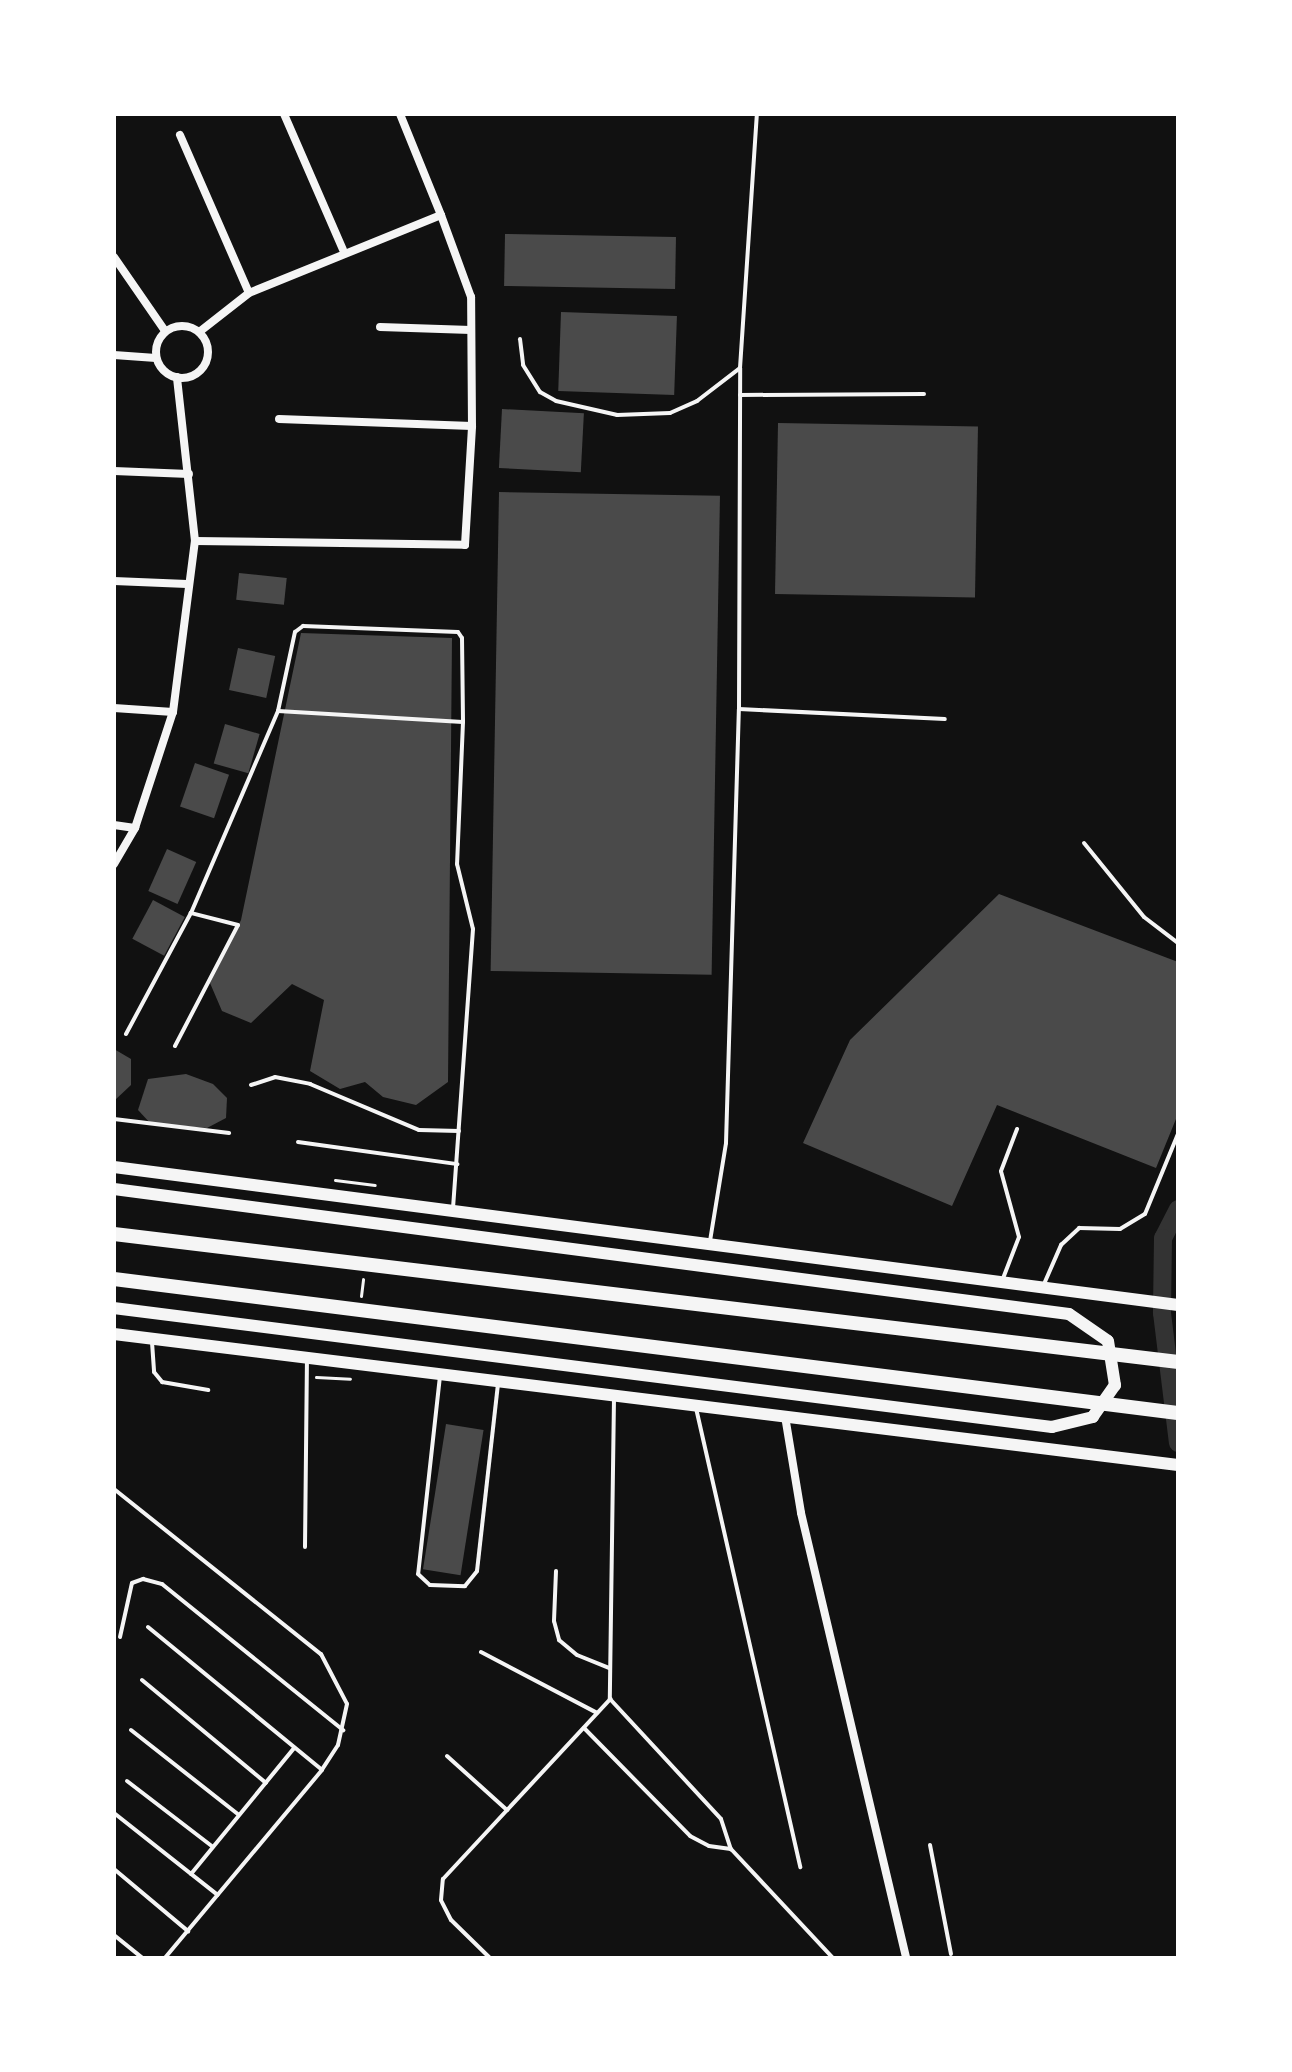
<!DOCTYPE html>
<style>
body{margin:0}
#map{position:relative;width:1292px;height:2072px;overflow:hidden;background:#111;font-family:Quicksand,sans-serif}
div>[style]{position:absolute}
.canal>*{height:18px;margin:-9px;padding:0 9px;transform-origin:9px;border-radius:9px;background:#333}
.building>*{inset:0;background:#4a4a4a;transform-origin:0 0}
.path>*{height:3px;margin:-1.5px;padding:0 1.5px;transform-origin:1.5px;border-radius:1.5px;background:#f5f5f5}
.service>*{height:4px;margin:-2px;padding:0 2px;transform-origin:2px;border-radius:2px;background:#f5f5f5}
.minor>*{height:8px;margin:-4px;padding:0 4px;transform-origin:4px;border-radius:4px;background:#f5f5f5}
.minor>.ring{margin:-4px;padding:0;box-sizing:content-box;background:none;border:8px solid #f5f5f5;border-radius:50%}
.secondary>*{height:12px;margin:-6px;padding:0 6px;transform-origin:6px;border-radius:6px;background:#f5f5f5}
.trunk>*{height:14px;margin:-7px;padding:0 7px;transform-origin:7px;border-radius:7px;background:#f5f5f5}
span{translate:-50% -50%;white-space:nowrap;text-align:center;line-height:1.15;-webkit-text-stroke:6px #fff;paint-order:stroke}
.frame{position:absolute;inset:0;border:116px solid #fff;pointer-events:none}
</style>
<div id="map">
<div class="canal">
<div style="left:1178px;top:1209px;width:33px;rotate:117deg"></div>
<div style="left:1163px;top:1238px;width:75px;rotate:90.8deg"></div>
<div style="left:1162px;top:1313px;width:131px;rotate:83deg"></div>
</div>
<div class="building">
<div style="left:505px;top:234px;width:171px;height:52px;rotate:1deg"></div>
<div style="left:561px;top:312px;width:116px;height:79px;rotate:2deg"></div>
<div style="left:502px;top:409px;width:82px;height:59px;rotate:3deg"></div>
<div style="left:778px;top:423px;width:200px;height:171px;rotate:1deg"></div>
<div style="left:499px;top:492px;width:221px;height:479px;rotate:1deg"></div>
<div style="left:239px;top:573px;width:48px;height:27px;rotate:6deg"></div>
<div style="clip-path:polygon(301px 633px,452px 638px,448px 1082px,416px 1105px,383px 1097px,365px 1082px,340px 1089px,310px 1071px,324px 1000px,292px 984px,251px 1023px,222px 1011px,210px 983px,241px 920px)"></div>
<div style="left:238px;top:648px;width:38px;height:43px;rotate:12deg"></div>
<div style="left:225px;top:724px;width:36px;height:41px;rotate:16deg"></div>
<div style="left:195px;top:763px;width:36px;height:46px;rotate:19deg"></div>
<div style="left:167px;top:849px;width:32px;height:46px;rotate:24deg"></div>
<div style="clip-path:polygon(999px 894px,1178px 962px,1178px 1114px,1156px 1168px,997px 1105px,952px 1206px,803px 1143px,850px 1040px)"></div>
<div style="left:153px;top:900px;width:36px;height:44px;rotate:28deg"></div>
<div style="clip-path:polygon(114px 1049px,131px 1059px,131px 1085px,114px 1101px)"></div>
<div style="clip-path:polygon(186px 1074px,213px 1084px,227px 1098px,226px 1118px,207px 1128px,151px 1124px,138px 1110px,148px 1079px)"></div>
<div style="left:446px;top:1424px;width:38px;height:147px;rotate:9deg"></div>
</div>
<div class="path">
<div style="left:335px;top:1180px;width:40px;rotate:7.1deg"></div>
<div style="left:361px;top:1296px;width:17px;rotate:-83deg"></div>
<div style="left:316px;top:1377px;width:34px;rotate:3deg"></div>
</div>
<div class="service">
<div style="left:520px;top:339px;width:26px;rotate:83deg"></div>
<div style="left:523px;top:365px;width:32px;rotate:58deg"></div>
<div style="left:540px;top:392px;width:18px;rotate:29deg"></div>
<div style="left:556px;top:401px;width:63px;rotate:12.9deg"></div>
<div style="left:617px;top:415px;width:53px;rotate:-2.2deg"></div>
<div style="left:670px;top:413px;width:30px;rotate:-24deg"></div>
<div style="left:697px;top:401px;width:54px;rotate:-37.5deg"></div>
<div style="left:740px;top:395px;width:184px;rotate:-0.3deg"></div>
<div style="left:739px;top:709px;width:206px;rotate:2.8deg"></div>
<div style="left:278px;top:711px;width:185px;rotate:3.4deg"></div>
<div style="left:1084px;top:843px;width:95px;rotate:51deg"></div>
<div style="left:1144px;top:917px;width:43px;rotate:37.4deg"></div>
<div style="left:126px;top:1034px;width:137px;rotate:-61.8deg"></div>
<div style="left:191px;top:913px;width:220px;rotate:-66.7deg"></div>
<div style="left:278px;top:711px;width:81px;rotate:-77.9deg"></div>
<div style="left:295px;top:632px;width:10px;rotate:-37deg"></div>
<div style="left:303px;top:626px;width:155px;rotate:2.2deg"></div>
<div style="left:458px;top:632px;width:7px;rotate:56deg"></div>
<div style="left:462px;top:638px;width:84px;rotate:89.3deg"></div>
<div style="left:463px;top:722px;width:142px;rotate:92.4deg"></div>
<div style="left:457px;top:864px;width:67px;rotate:76.2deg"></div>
<div style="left:473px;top:929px;width:280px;rotate:94.1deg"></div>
<div style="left:175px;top:1046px;width:136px;rotate:-62.5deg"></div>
<div style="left:238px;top:925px;width:49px;rotate:-165.7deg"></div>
<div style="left:251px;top:1085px;width:25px;rotate:-18deg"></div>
<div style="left:275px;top:1077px;width:36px;rotate:11deg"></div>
<div style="left:310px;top:1084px;width:118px;rotate:22.9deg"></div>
<div style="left:419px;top:1130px;width:40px;rotate:1.4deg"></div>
<div style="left:114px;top:1119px;width:116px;rotate:6.9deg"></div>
<div style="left:298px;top:1142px;width:161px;rotate:7.9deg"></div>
<div style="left:710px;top:1241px;width:99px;rotate:-80.7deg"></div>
<div style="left:726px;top:1143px;width:434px;rotate:-88.3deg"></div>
<div style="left:739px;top:709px;width:341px;rotate:-89.8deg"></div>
<div style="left:740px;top:368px;width:255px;rotate:-86.2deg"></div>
<div style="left:1002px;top:1281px;width:47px;rotate:-68.9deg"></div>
<div style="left:1019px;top:1237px;width:68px;rotate:-105.3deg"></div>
<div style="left:1001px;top:1171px;width:45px;rotate:-69.1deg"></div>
<div style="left:1044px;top:1284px;width:43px;rotate:-66.4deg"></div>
<div style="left:1061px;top:1245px;width:25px;rotate:-43deg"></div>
<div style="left:1079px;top:1228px;width:41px;rotate:1.4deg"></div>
<div style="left:1120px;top:1229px;width:29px;rotate:-31deg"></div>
<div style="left:1145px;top:1214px;width:87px;rotate:-67.6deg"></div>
<div style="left:152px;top:1342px;width:30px;rotate:86deg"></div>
<div style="left:154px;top:1372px;width:13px;rotate:51deg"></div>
<div style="left:162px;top:1382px;width:47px;rotate:9.9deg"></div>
<div style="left:440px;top:1376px;width:199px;rotate:96.3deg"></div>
<div style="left:418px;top:1574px;width:16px;rotate:43deg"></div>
<div style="left:430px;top:1585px;width:35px;rotate:2deg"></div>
<div style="left:465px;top:1586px;width:19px;rotate:-51deg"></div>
<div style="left:477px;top:1571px;width:188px;rotate:-83.6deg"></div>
<div style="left:614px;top:1398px;width:301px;rotate:90.8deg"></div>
<div style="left:610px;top:1699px;width:163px;rotate:47.2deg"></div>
<div style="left:721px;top:1819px;width:32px;rotate:72deg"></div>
<div style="left:731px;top:1849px;width:149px;rotate:46.9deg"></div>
<div style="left:696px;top:1408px;width:471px;rotate:77.2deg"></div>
<div style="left:114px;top:1489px;width:265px;rotate:38.6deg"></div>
<div style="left:321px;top:1654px;width:56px;rotate:62.5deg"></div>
<div style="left:347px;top:1704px;width:42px;rotate:102.4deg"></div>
<div style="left:338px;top:1745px;width:30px;rotate:123deg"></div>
<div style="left:322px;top:1770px;width:245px;rotate:129.9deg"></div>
<div style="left:305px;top:1547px;width:185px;rotate:-89.4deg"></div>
<div style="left:556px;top:1571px;width:50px;rotate:92.3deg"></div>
<div style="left:554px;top:1621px;width:20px;rotate:75deg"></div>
<div style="left:559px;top:1640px;width:23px;rotate:40deg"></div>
<div style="left:577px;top:1655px;width:35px;rotate:22deg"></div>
<div style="left:148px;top:1627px;width:225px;rotate:39.4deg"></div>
<div style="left:120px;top:1637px;width:55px;rotate:-77.5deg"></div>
<div style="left:132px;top:1583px;width:12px;rotate:-20deg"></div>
<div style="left:143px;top:1579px;width:20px;rotate:15deg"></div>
<div style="left:162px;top:1584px;width:233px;rotate:38.9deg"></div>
<div style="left:481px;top:1652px;width:131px;rotate:27.7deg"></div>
<div style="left:142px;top:1680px;width:161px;rotate:39.7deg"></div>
<div style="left:584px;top:1728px;width:151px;rotate:45.5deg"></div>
<div style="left:690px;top:1836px;width:21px;rotate:28deg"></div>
<div style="left:709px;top:1846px;width:22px;rotate:8deg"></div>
<div style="left:131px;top:1730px;width:137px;rotate:38.2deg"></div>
<div style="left:447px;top:1756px;width:81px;rotate:42deg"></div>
<div style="left:127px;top:1781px;width:108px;rotate:37.5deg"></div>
<div style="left:114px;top:1813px;width:132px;rotate:38.3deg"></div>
<div style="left:930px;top:1845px;width:111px;rotate:79.1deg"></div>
<div style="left:114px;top:1869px;width:97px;rotate:40deg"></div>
<div style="left:191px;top:1874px;width:163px;rotate:-50.7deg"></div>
<div style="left:114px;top:1935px;width:36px;rotate:39deg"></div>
<div style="left:490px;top:1958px;width:54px;rotate:-135.7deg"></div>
<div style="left:451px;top:1920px;width:22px;rotate:-117deg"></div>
<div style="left:441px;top:1900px;width:21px;rotate:-85deg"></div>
<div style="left:443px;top:1879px;width:246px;rotate:-47.1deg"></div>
<div style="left:935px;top:1958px;width:17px"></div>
</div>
<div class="minor">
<div style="left:284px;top:114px;width:148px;rotate:66.5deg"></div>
<div style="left:400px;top:114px;width:109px;rotate:67.9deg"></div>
<div style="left:180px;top:135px;width:172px;rotate:66.4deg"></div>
<div style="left:114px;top:257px;width:90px;rotate:55.4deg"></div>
<div class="ring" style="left:156px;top:326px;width:44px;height:44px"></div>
<div style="left:380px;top:327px;width:91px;rotate:1.9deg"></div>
<div style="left:114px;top:355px;width:42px;rotate:4.1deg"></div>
<div style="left:279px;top:419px;width:193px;rotate:2.1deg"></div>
<div style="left:114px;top:471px;width:75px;rotate:2.3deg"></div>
<div style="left:195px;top:541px;width:270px;rotate:0.8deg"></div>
<div style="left:465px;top:545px;width:119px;rotate:-86.6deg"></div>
<div style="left:472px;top:426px;width:129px;rotate:-90.4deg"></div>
<div style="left:471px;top:297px;width:87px;rotate:-110.1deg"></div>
<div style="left:441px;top:215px;width:207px;rotate:157.9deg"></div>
<div style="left:249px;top:293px;width:63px;rotate:142deg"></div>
<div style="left:114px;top:581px;width:73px;rotate:2.4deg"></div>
<div style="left:114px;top:708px;width:59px;rotate:3.9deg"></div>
<div style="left:114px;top:825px;width:21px;rotate:8deg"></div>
<div style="left:114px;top:864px;width:42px;rotate:-59.7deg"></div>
<div style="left:135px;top:828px;width:122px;rotate:-71.9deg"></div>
<div style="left:173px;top:712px;width:172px;rotate:-82.7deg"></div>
<div style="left:195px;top:541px;width:165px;rotate:-96.3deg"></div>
<div style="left:785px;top:1416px;width:98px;rotate:80.6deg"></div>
<div style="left:801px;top:1513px;width:457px;rotate:76.7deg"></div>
</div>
<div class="secondary">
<div style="left:114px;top:1167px;width:1073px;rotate:7.39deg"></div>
<div style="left:114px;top:1189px;width:963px;rotate:7.46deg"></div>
<div style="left:1069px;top:1314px;width:47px;rotate:34.7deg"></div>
<div style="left:1108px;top:1341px;width:45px;rotate:81deg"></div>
<div style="left:1115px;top:1385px;width:39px;rotate:125deg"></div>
<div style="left:1093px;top:1417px;width:42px;rotate:166.3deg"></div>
<div style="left:1052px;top:1427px;width:946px;rotate:-172.77deg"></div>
<div style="left:114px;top:1334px;width:1072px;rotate:7.02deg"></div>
</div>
<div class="trunk">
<div style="left:114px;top:1234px;width:1072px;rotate:6.86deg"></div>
<div style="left:114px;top:1279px;width:1072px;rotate:7.18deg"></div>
</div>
<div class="frame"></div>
</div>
